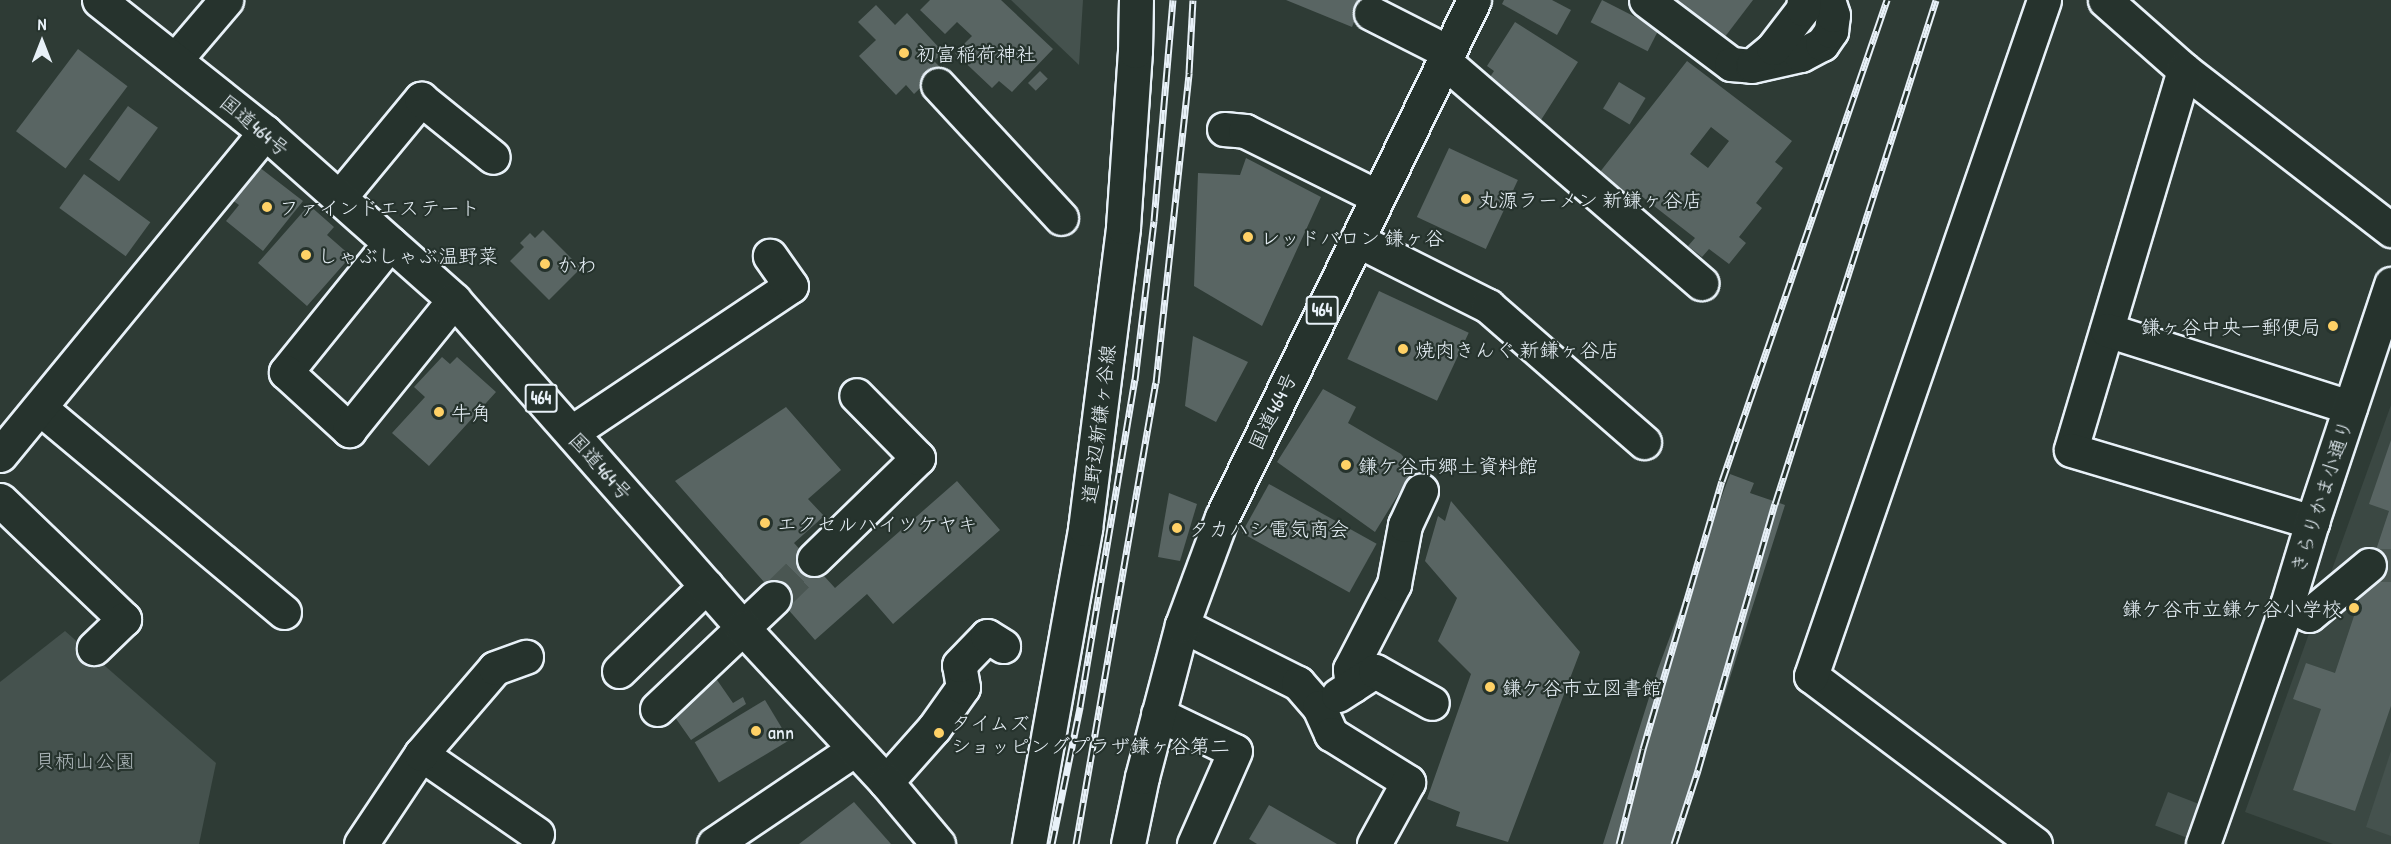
<!DOCTYPE html>
<meta charset="utf-8">
<style>
body{margin:0}
#map{position:relative;width:2391px;height:844px;overflow:hidden;background:#2e3b35;font-family:"Patrick Hand","Klee One",sans-serif}
div>[style]{position:absolute}
.built>*{inset:0;background:#3b4843}
.green>*{inset:0;background:#45524e;transform-origin:0 0}
.building>*{inset:0;background:#596563;transform-origin:0 0}
.minor-tunnel>*{height:33px;margin-top:-16.5px;transform-origin:0;background:repeating-linear-gradient(90deg,#4a5652 0 33px,transparent 0 49px)}
.roads{filter:drop-shadow(2px 0 #e8f1f8) drop-shadow(-2px 0 #e8f1f8) drop-shadow(0 2px #e8f1f8) drop-shadow(0 -2px #e8f1f8)}
.minor>*{height:33px;margin:-16.5px;padding:0 16.5px;transform-origin:16.5px;border-radius:16.5px;background:#26332d}
.highway>*{height:33px;margin:-16.5px;padding:0 16.5px;transform-origin:16.5px;border-radius:16.5px;background:#26332d}
.rail>*{height:7px;margin-top:-3.5px;transform-origin:0;background:repeating-linear-gradient(90deg,#26332d 0 14px,#e8f1f8 0 28px);box-sizing:border-box;border-block:2px solid #e8f1f8}
.dots>*{width:16px;height:16px;translate:-50% -50%;box-sizing:border-box;border:3px solid #26332d;border-radius:50%}
span{translate:-50% -50%;white-space:nowrap;text-align:center;line-height:1.15;-webkit-text-stroke:4.5px #26332d;paint-order:stroke}
.shield-label span{padding:2px 4px;background:#26332d;border:2px solid;border-radius:4px;-webkit-text-stroke-width:0}
.shield-label{font-size:18px;color:#e8f1f8;font-weight:700}
.poi-label{font-size:20px;color:#e8f1f8}
.left{translate:0 -50%;text-align:left}
.right{translate:-100% -50%;text-align:right}
.street-label{font-size:20px;color:#e8f1f8}
.park-label{font-size:20px;color:#afb9bc}
.north{position:absolute;left:12px;top:12px;width:60px;height:60px;-webkit-text-stroke:4px #26332d;paint-order:stroke;rotate:0deg;font-size:16px;font-weight:700;line-height:24px;text-align:center;color:#e8f1f8}
.north::after{content:'';display:block;margin:auto;width:21px;height:27px;background:#e8f1f8;clip-path:polygon(50% 0,100% 100%,50% 72%,0 100%)}
</style>
<div id="map">
<div class="built">
<div style="clip-path:polygon(2391px 405px,2391px 844px,2333px 844px,2245px 812px)"></div>
</div>
<div class="green">
<div style="clip-path:polygon(1011px 0,1083px 0,1079px 65px)"></div>
<div style="clip-path:polygon(65px 631px,216px 763px,199px 844px,0 844px,0 682px)"></div>
<div style="clip-path:polygon(2391px 751px,2391px 836px,2366px 827px)"></div>
<div style="left:2168px;top:792px;width:34px;height:36px;rotate:21deg"></div>
</div>
<div class="building">
<div style="clip-path:polygon(930px 0,1001px 0,1053px 49px,1012px 92px,999px 81px,992px 88px,955px 53px,972px 36px,957px 22px,945px 34px,920px 10px)"></div>
<div style="clip-path:polygon(1286px 0,1363px 0,1352px 27px)"></div>
<div style="clip-path:polygon(1504px 0,1552px 0,1571px 10px,1557px 35px,1502px 4px)"></div>
<div style="left:1602px;top:0;width:64px;height:25px;rotate:27deg"></div>
<div style="clip-path:polygon(1666px 0,1753px 0,1721px 42px)"></div>
<div style="clip-path:polygon(876px 5px,895px 25px,907px 13px,943px 52px,934px 61px,941px 68px,914px 94px,906px 85px,896px 95px,859px 56px,876px 40px,858px 22px)"></div>
<div style="clip-path:polygon(1515px 22px,1578px 62px,1541px 120px,1533px 115px,1529px 120px,1488px 80px,1494px 71px,1487px 66px)"></div>
<div style="left:78px;top:49px;width:62px;height:103px;rotate:37deg"></div>
<div style="clip-path:polygon(evenodd,1687px 61px,1792px 141px,1775px 162px,1783px 168px,1756px 203px,1762px 208px,1739px 237px,1746px 243px,1729px 264px,1709px 249px,1702px 257px,1688px 246px,1695px 238px,1640px 195px,1633px 205px,1596px 177px,1687px 61px,1711px 127px,1729px 141px,1708px 168px,1690px 154px,1711px 127px)"></div>
<div style="left:1040px;top:71px;width:11px;height:17px;rotate:45deg"></div>
<div style="left:1619px;top:82px;width:31px;height:31px;rotate:31deg"></div>
<div style="left:128px;top:106px;width:37px;height:66px;rotate:36deg"></div>
<div style="left:1449px;top:148px;width:76px;height:76px;rotate:25deg"></div>
<div style="clip-path:polygon(1246px 158px,1321px 197px,1262px 326px,1194px 286px,1198px 173px,1240px 175px)"></div>
<div style="clip-path:polygon(259px 167px,303px 201px,263px 251px,226px 221px,239px 205px,232px 200px)"></div>
<div style="left:84px;top:174px;width:82px;height:42px;rotate:36deg"></div>
<div style="clip-path:polygon(309px 205px,334px 227px,327px 235px,351px 256px,307px 306px,258px 263px)"></div>
<div style="clip-path:polygon(543px 230px,581px 268px,549px 300px,510px 261px,524px 247px,520px 243px,530px 233px,535px 238px)"></div>
<div style="left:1379px;top:291px;width:99px;height:75px;rotate:25deg"></div>
<div style="clip-path:polygon(1193px 336px,1248px 362px,1216px 422px,1185px 406px)"></div>
<div style="clip-path:polygon(442px 357px,450px 364px,457px 357px,496px 392px,429px 466px,392px 433px,425px 397px,414px 387px)"></div>
<div style="clip-path:polygon(1323px 389px,1356px 407px,1348px 423px,1401px 454px,1414px 469px,1375px 532px,1277px 462px)"></div>
<div style="clip-path:polygon(786px 407px,841px 470px,808px 499px,824px 516px,794px 543px,835px 588px,957px 481px,1000px 530px,893px 624px,867px 594px,815px 640px,675px 481px)"></div>
<div style="clip-path:polygon(2391px 440px,2391px 706px,2355px 811px,2293px 790px,2321px 709px,2293px 699px,2306px 663px,2335px 673px,2389px 511px,2369px 504px)"></div>
<div style="clip-path:polygon(1730px 474px,1754px 483px,1750px 493px,1785px 505px,1677px 844px,1603px 844px,1658px 669px)"></div>
<div style="left:1269px;top:484px;width:123px;height:56px;rotate:29deg"></div>
<div style="clip-path:polygon(1169px 493px,1197px 504px,1180px 561px,1158px 557px)"></div>
<div style="clip-path:polygon(1451px 501px,1580px 652px,1508px 842px,1456px 826px,1460px 812px,1427px 799px,1471px 674px,1438px 641px,1457px 598px,1425px 561px,1438px 516px,1445px 521px)"></div>
<div style="clip-path:polygon(715px 677px,733px 703px,743px 697px,746px 704px,691px 740px,672px 713px)"></div>
<div style="left:765px;top:700px;width:47px;height:82px;rotate:59deg"></div>
<div style="clip-path:polygon(854px 802px,891px 844px,799px 844px)"></div>
<div style="clip-path:polygon(1269px 805px,1337px 844px,1257px 844px,1249px 839px)"></div>
</div>
<div class="minor-tunnel">
<div style="left:2369px;top:565px;width:22px"></div>
<div style="left:774px;top:598px;width:56px;rotate:-44.3deg"></div>
</div>
<div class="roads">
<div class="minor">
<div style="left:1646px;top:0;width:106px;rotate:37deg"></div>
<div style="left:1731px;top:64px;width:21px;rotate:5deg"></div>
<div style="left:1752px;top:66px;width:50px;rotate:-12.7deg"></div>
<div style="left:1801px;top:55px;width:24px;rotate:-28deg"></div>
<div style="left:1822px;top:44px;width:16px;rotate:-55deg"></div>
<div style="left:1831px;top:31px;width:16px;rotate:-83deg"></div>
<div style="left:1833px;top:15px;width:16px;rotate:-108deg"></div>
<div style="left:2105px;top:0;width:106px;rotate:41.5deg"></div>
<div style="left:2184px;top:70px;width:262px;rotate:37.7deg"></div>
<div style="left:1371px;top:13px;width:86px;rotate:26.9deg"></div>
<div style="left:175px;top:60px;width:79px;rotate:-49.6deg"></div>
<div style="left:1444px;top:61px;width:340px;rotate:40.8deg"></div>
<div style="left:1753px;top:65px;width:26px;rotate:-40deg"></div>
<div style="left:1773px;top:48px;width:49px;rotate:-52.4deg"></div>
<div style="left:1803px;top:9px;width:9px;rotate:-84deg"></div>
<div style="left:2184px;top:70px;width:396px;rotate:106.6deg"></div>
<div style="left:2071px;top:450px;width:252px;rotate:16.6deg"></div>
<div style="left:938px;top:85px;width:181px;rotate:47.2deg"></div>
<div style="left:1224px;top:129px;width:21px;rotate:5deg"></div>
<div style="left:1245px;top:131px;width:148px;rotate:26.4deg"></div>
<div style="left:339px;top:198px;width:129px;rotate:-50.4deg"></div>
<div style="left:421px;top:99px;width:92px;rotate:38.9deg"></div>
<div style="left:1357px;top:240px;width:147px;rotate:26.7deg"></div>
<div style="left:1488px;top:306px;width:207px;rotate:41.1deg"></div>
<div style="left:390px;top:243px;width:166px;rotate:128.9deg"></div>
<div style="left:286px;top:372px;width:86px;rotate:42.6deg"></div>
<div style="left:349px;top:430px;width:167px;rotate:-51.1deg"></div>
<div style="left:2107px;top:330px;width:255px;rotate:17.6deg"></div>
<div style="left:40px;top:408px;width:318px;rotate:39.9deg"></div>
<div style="left:572px;top:432px;width:263px;rotate:-33.7deg"></div>
<div style="left:791px;top:286px;width:37px;rotate:-125deg"></div>
<div style="left:0;top:455px;width:418px;rotate:-50.6deg"></div>
<div style="left:0;top:500px;width:172px;rotate:43.8deg"></div>
<div style="left:124px;top:619px;width:42px;rotate:136deg"></div>
<div style="left:814px;top:559px;width:145px;rotate:-44.2deg"></div>
<div style="left:918px;top:458px;width:88px;rotate:-134.5deg"></div>
<div style="left:2287px;top:605px;width:24px;rotate:24deg"></div>
<div style="left:2309px;top:615px;width:78px;rotate:-39.8deg"></div>
<div style="left:1182px;top:625px;width:130px;rotate:26.6deg"></div>
<div style="left:1298px;top:683px;width:32px;rotate:49deg"></div>
<div style="left:1319px;top:707px;width:30px;rotate:66deg"></div>
<div style="left:1331px;top:734px;width:91px;rotate:31.9deg"></div>
<div style="left:1408px;top:782px;width:71px;rotate:118.7deg"></div>
<div style="left:619px;top:671px;width:122px;rotate:-44.3deg"></div>
<div style="left:1352px;top:686px;width:17px;rotate:-97deg"></div>
<div style="left:1350px;top:669px;width:96px;rotate:-62.6deg"></div>
<div style="left:1394px;top:584px;width:60px;rotate:-79.4deg"></div>
<div style="left:1405px;top:525px;width:38px;rotate:-65deg"></div>
<div style="left:1338px;top:695px;width:44px;rotate:-33deg"></div>
<div style="left:1375px;top:671px;width:65px;rotate:29.3deg"></div>
<div style="left:657px;top:709px;width:161px;rotate:-43.5deg"></div>
<div style="left:1158px;top:714px;width:85px;rotate:25.7deg"></div>
<div style="left:1235px;top:751px;width:102px;rotate:113.8deg"></div>
<div style="left:421px;top:754px;width:141px;rotate:34.6deg"></div>
<div style="left:886px;top:782px;width:72px;rotate:-48.4deg"></div>
<div style="left:934px;top:728px;width:50px;rotate:-54.7deg"></div>
<div style="left:963px;top:687px;width:22px;rotate:-100deg"></div>
<div style="left:959px;top:665px;width:40px;rotate:-46deg"></div>
<div style="left:987px;top:636px;width:19px;rotate:32deg"></div>
<div style="left:361px;top:844px;width:108px;rotate:-56.3deg"></div>
<div style="left:421px;top:754px;width:113px;rotate:-49.3deg"></div>
<div style="left:495px;top:668px;width:33px;rotate:-20deg"></div>
<div style="left:714px;top:844px;width:170px;rotate:-34deg"></div>
<div style="left:1029px;top:844px;width:320px;rotate:-79.9deg"></div>
<div style="left:1085px;top:529px;width:304px;rotate:-82.8deg"></div>
<div style="left:1123px;top:227px;width:176px;rotate:-86.1deg"></div>
<div style="left:1135px;top:51px;width:51px;rotate:-88.9deg"></div>
<div style="left:2035px;top:844px;width:280px;rotate:-143.1deg"></div>
<div style="left:1811px;top:676px;width:715px;rotate:-70.98deg"></div>
<div style="left:2203px;top:844px;width:253px;rotate:-70.6deg"></div>
<div style="left:2287px;top:605px;width:87px;rotate:-73.2deg"></div>
<div style="left:2312px;top:522px;width:251px;rotate:-71.6deg"></div>
</div>
<div class="highway">
<div style="left:99px;top:0;width:212px;rotate:38.5deg"></div>
<div style="left:265px;top:132px;width:253px;rotate:41.6deg"></div>
<div style="left:454px;top:300px;width:437px;rotate:48.6deg"></div>
<div style="left:743px;top:628px;width:210px;rotate:47.1deg"></div>
<div style="left:886px;top:782px;width:81px;rotate:50deg"></div>
<div style="left:1128px;top:844px;width:68px;rotate:-78.2deg"></div>
<div style="left:1142px;top:777px;width:157px;rotate:-75.3deg"></div>
<div style="left:1182px;top:625px;width:115px;rotate:-69.7deg"></div>
<div style="left:1222px;top:517px;width:575px;rotate:-64.01deg"></div>
</div>
</div>
<div class="rail">
<div style="left:1052px;top:844px;width:140px;rotate:-78.4deg"></div>
<div style="left:1080px;top:707px;width:332px;rotate:-80.5deg"></div>
<div style="left:1135px;top:380px;width:160px;rotate:-83.2deg"></div>
<div style="left:1154px;top:221px;width:222px;rotate:-85.1deg"></div>
<div style="left:1076px;top:844px;width:468px;rotate:-80.2deg"></div>
<div style="left:1156px;top:383px;width:312px;rotate:-83.9deg"></div>
<div style="left:1189px;top:73px;width:73px;rotate:-86.9deg"></div>
<div style="left:1619px;top:844px;width:98px;rotate:-75.8deg"></div>
<div style="left:1643px;top:749px;width:279px;rotate:-73.6deg"></div>
<div style="left:1722px;top:481px;width:509px;rotate:-71.07deg"></div>
<div style="left:1674px;top:844px;width:78px;rotate:-72deg"></div>
<div style="left:1698px;top:770px;width:277px;rotate:-73.9deg"></div>
<div style="left:1775px;top:504px;width:529px;rotate:-72.28deg"></div>
</div>
<div class="dots">
<div style="left:904px;top:53px;background:#ffd166"></div>
<div style="left:1466px;top:199px;background:#ffd166"></div>
<div style="left:267px;top:207px;background:#ffd166"></div>
<div style="left:1248px;top:237px;background:#ffd166"></div>
<div style="left:306px;top:255px;background:#ffd166"></div>
<div style="left:545px;top:264px;background:#ffd166"></div>
<div style="left:2333px;top:326px;background:#ffd166"></div>
<div style="left:1403px;top:349px;background:#ffd166"></div>
<div style="left:439px;top:412px;background:#ffd166"></div>
<div style="left:1346px;top:465px;background:#ffd166"></div>
<div style="left:765px;top:523px;background:#ffd166"></div>
<div style="left:1177px;top:528px;background:#ffd166"></div>
<div style="left:2354px;top:608px;background:#ffd166"></div>
<div style="left:1490px;top:687px;background:#ffd166"></div>
<div style="left:756px;top:731px;background:#ffd166"></div>
<div style="left:939px;top:733px;background:#ffd166"></div>
</div>
<div class="shield-label">
<span style="left:1322px;top:310px">464</span>
<span style="left:541px;top:398px">464</span>
</div>
<div class="poi-label">
<span class="left" style="left:916px;top:53px">初富稲荷神社</span>
<span class="left" style="left:1478px;top:199px">丸源ラーメン 新鎌ヶ谷店</span>
<span class="left" style="left:279px;top:207px">ファインドエステート</span>
<span class="left" style="left:1260px;top:237px">レッドバロン 鎌ヶ谷</span>
<span class="left" style="left:318px;top:255px">しゃぶしゃぶ温野菜</span>
<span class="left" style="left:557px;top:264px">かわ</span>
<span class="right" style="left:2321px;top:326px">鎌ヶ谷中央一郵便局</span>
<span class="left" style="left:1415px;top:349px">焼肉きんぐ 新鎌ヶ谷店</span>
<span class="left" style="left:451px;top:412px">牛角</span>
<span class="left" style="left:1358px;top:465px">鎌ケ谷市郷土資料館</span>
<span class="left" style="left:777px;top:523px">エクセルハイツケヤキ</span>
<span class="left" style="left:1189px;top:528px">タカハシ電気商会</span>
<span class="right" style="left:2342px;top:608px">鎌ケ谷市立鎌ケ谷小学校</span>
<span class="left" style="left:1502px;top:687px">鎌ケ谷市立図書館</span>
<span class="left" style="left:951px;top:734px">タイムズ<br>ショッピングプラザ鎌ヶ谷第二</span>
<span class="left" style="left:768px;top:731px">ann</span>
</div>
<div class="street-label">
<span style="left:255px;top:125px;rotate:40deg">国道464号</span>
<span style="left:1272px;top:411px;rotate:-64deg">国道464号</span>
<span style="left:1098px;top:424px;rotate:-83deg">道野辺新鎌ヶ谷線</span>
<span style="left:601px;top:466px;rotate:48deg">国道464号</span>
<span style="left:2321px;top:496px;rotate:-72deg">きらりかま小通り</span>
</div>
<div class="park-label">
<span style="left:85px;top:760px">貝柄山公園</span>
</div>
<div class="north">N</div>
</div>
